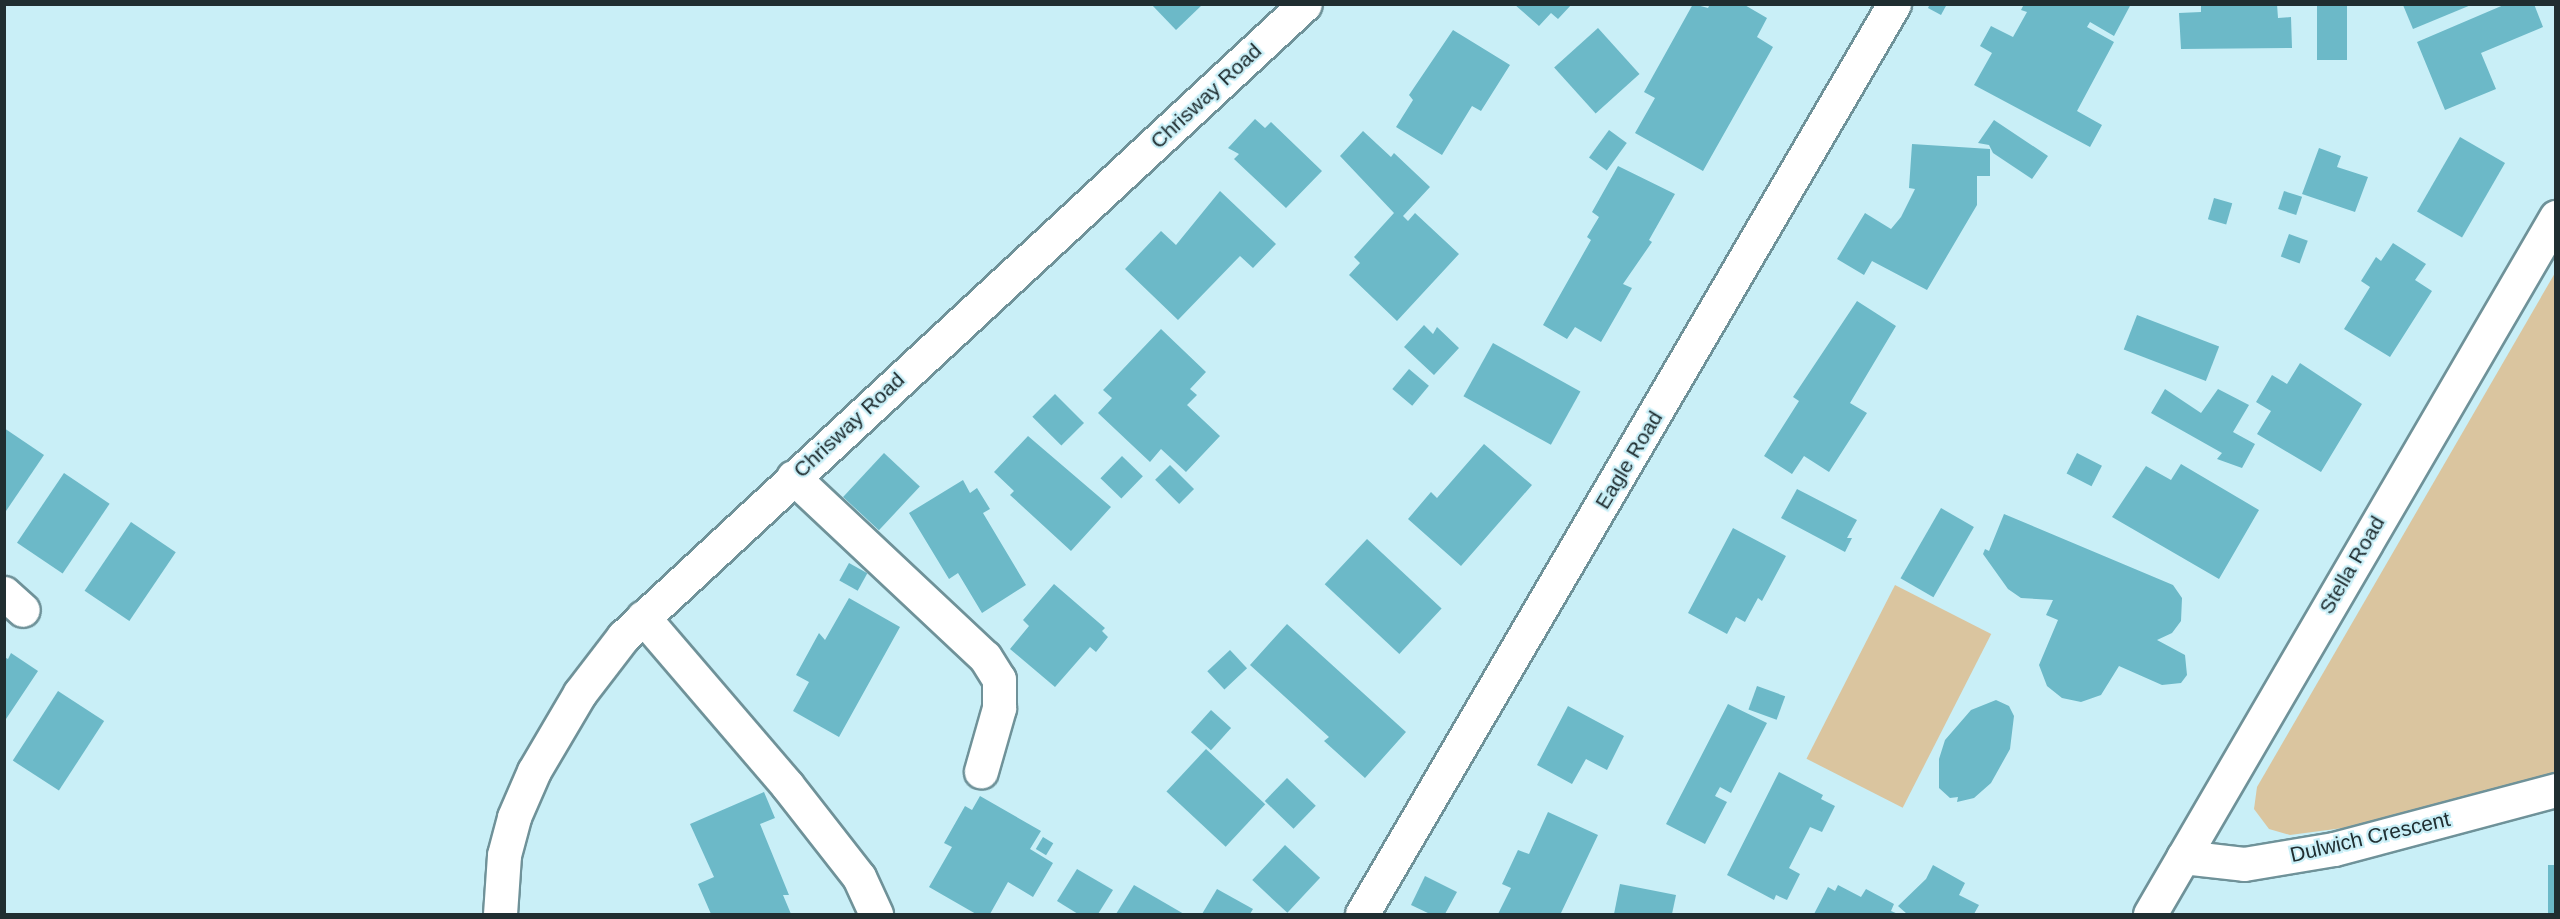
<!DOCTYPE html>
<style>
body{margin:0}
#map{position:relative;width:2560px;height:919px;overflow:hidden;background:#c9eff7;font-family:Arial,sans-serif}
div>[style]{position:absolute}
.green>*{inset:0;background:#dac59f;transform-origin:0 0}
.building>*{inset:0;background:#6cb9c8;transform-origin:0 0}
.roads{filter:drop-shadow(2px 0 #6f9299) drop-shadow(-2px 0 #6f9299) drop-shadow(0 2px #6f9299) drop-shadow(0 -2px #6f9299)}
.minor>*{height:33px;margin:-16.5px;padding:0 16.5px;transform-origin:16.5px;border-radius:16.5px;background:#fff}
.major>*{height:33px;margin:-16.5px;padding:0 16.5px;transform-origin:16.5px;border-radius:16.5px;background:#fff}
span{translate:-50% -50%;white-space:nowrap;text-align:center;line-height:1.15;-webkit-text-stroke:4.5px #c9eff7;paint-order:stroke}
.street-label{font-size:21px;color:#202e31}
.frame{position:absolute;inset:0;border:6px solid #202e31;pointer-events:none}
</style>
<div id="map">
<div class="green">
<div style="clip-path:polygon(2555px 273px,2555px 772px,2343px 828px,2290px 835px,2269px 829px,2254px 809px,2257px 787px)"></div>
<div style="left:1895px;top:585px;width:108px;height:195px;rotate:27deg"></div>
</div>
<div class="building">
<div style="clip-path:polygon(1151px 4px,1203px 4px,1176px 30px)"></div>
<div style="clip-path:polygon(1514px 4px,1572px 4px,1558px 19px,1551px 13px,1539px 26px)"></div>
<div style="clip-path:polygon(1693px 4px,1708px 8px,1710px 4px,1743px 4px,1767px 18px,1757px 37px,1773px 47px,1703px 171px,1635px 133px,1655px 98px,1644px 92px)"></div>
<div style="clip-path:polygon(1930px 4px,1947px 4px,1941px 15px,1928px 8px)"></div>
<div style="clip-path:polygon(2024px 4px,2131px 4px,2114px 36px,2090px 22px,2087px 27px,2114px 42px,2077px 111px,2102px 125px,2090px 147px,1974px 85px,1992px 53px,1980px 46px,1991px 26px,2013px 37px,2027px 12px,2021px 10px)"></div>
<div style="clip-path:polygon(2201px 4px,2277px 4px,2278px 18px,2291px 17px,2292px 48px,2181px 49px,2179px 13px,2201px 12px)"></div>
<div style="left:2317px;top:4px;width:30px;height:56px"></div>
<div style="clip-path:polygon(2506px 4px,2534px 4px,2543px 27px,2481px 53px,2496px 89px,2445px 110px,2417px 42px)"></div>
<div style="clip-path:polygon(2403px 5px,2471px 5px,2413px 29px)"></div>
<div style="left:1598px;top:28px;width:62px;height:59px;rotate:48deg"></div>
<div style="clip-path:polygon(1453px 30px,1510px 65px,1481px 111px,1472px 106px,1442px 155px,1396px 127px,1413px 100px,1409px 95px)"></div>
<div style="clip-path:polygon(1255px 119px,1265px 128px,1271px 122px,1322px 171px,1286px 208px,1234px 159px,1239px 154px,1228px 148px)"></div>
<div style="clip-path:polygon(1994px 120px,2048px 156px,2032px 179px,1993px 153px,1989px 145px,1978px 143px)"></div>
<div style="left:1609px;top:130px;width:22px;height:34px;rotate:36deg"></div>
<div style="clip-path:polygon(1363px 131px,1391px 157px,1394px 153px,1430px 187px,1403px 216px,1408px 221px,1415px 213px,1459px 254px,1397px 321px,1349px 275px,1360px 263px,1354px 257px,1394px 213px,1340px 156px)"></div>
<div style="left:2460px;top:137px;width:52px;height:86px;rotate:30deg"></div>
<div style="clip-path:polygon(1912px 144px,1990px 149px,1990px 176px,1977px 176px,1977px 205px,1927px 290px,1872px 261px,1864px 275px,1837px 259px,1865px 213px,1891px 229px,1901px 217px,1915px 189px,1909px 188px)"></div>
<div style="clip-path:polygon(2319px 148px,2341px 156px,2337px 167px,2368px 177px,2355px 212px,2302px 194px)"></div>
<div style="clip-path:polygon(1618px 166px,1675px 194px,1649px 240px,1652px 242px,1623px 284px,1632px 288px,1601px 342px,1575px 327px,1567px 339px,1543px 325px,1591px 240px,1587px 237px,1599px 217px,1592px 212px)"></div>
<div style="clip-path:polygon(1220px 191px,1276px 244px,1253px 268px,1240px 256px,1178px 320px,1125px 269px,1161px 231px,1176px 245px)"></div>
<div style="left:2284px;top:191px;width:19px;height:19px;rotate:18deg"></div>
<div style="left:2214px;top:198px;width:19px;height:22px;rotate:16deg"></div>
<div style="left:2289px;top:234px;width:20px;height:24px;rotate:20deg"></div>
<div style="clip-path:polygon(2393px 243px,2426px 264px,2415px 280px,2432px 291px,2390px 357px,2344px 329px,2370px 287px,2361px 281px,2376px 257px,2381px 261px)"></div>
<div style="clip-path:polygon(1857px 301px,1896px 326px,1850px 403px,1867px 413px,1829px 472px,1804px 456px,1792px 474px,1764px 456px,1799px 401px,1793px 397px)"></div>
<div style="left:2137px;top:315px;width:88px;height:37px;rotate:21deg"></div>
<div style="clip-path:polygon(1424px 325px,1433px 334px,1437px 327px,1459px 348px,1434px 375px,1404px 347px)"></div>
<div style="clip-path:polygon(1161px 329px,1206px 372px,1190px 389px,1197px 395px,1187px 405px,1220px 436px,1186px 472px,1161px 449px,1150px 462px,1098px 413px,1112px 398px,1103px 390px)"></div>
<div style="left:1493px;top:343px;width:100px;height:61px;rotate:29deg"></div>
<div style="clip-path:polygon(2300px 363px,2362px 404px,2321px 472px,2257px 434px,2271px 411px,2256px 402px,2272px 375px,2287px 384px)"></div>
<div style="left:1409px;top:369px;width:26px;height:26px;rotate:40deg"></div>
<div style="clip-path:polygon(2165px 389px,2201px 413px,2218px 389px,2249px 405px,2233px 432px,2255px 444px,2242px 468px,2217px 459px,2222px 453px,2151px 413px)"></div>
<div style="left:1055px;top:394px;width:41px;height:32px;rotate:45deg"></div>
<div style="clip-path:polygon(4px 428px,44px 455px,4px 514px)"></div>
<div style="clip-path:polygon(1028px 436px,1111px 507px,1071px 551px,1010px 495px,1014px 491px,994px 472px)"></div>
<div style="clip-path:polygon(1484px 444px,1532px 485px,1461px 566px,1408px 519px,1431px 492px,1437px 498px)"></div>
<div style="left:884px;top:453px;width:49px;height:60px;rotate:43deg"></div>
<div style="left:2077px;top:453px;width:28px;height:23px;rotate:27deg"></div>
<div style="left:1122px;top:456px;width:29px;height:31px;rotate:44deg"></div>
<div style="clip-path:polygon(2181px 464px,2259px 510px,2219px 579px,2112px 517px,2146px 466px,2171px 480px)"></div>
<div style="left:1170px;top:465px;width:34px;height:21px;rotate:45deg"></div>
<div style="left:64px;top:473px;width:55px;height:84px;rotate:34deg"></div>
<div style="clip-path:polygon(963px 480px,970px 493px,977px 488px,990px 509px,983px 513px,1026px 585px,982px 613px,958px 573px,949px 579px,909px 513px)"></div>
<div style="clip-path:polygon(1797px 489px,1857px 520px,1847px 538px,1852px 538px,1845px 552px,1781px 518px)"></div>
<div style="left:1941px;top:508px;width:38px;height:81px;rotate:30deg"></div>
<div style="clip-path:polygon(2004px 514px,2173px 585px,2182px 598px,2181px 621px,2172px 633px,2157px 640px,2185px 655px,2187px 675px,2181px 683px,2162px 685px,2119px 666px,2101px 695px,2081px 702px,2062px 698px,2047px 686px,2039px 665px,2058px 620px,2046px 615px,2053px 600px,2021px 598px,2008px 589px,1983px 554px,1985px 549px,1989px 551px)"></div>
<div style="left:131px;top:522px;width:54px;height:83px;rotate:34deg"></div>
<div style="clip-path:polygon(1733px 528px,1786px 556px,1762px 601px,1758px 598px,1745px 622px,1736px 617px,1727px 634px,1688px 613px)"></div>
<div style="left:1367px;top:539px;width:102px;height:62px;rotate:43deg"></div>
<div style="left:849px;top:563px;width:21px;height:20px;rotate:29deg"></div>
<div style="clip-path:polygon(1054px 584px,1105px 628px,1102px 631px,1108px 637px,1096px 652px,1090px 647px,1055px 687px,1010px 649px,1029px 626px,1023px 620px)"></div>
<div style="clip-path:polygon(849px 598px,900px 627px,839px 737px,793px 711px,809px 682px,796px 675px,819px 633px,825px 640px)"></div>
<div style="clip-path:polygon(1287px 624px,1406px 732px,1365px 778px,1324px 741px,1329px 737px,1250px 665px)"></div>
<div style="left:1230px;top:650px;width:25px;height:31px;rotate:47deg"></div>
<div style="clip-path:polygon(11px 653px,38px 671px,4px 722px,4px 657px,8px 659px)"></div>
<div style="left:1757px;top:686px;width:30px;height:25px;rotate:20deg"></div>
<div style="left:58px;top:691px;width:55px;height:83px;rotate:33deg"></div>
<div style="clip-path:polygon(1996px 700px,2009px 706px,2014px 716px,2010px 749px,1991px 783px,1974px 798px,1957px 802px,1958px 797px,1950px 798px,1939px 788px,1939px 759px,1945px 740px,1971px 710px)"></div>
<div style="clip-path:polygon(1728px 704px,1767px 723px,1731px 793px,1720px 787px,1715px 796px,1727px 802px,1705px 844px,1666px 824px)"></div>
<div style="clip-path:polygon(1568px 706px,1624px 736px,1607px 770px,1586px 759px,1572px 784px,1537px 765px)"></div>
<div style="left:1211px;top:710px;width:27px;height:30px;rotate:42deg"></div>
<div style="left:1206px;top:749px;width:81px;height:58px;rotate:43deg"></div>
<div style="clip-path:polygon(1779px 772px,1823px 795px,1821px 799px,1835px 806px,1822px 832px,1810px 827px,1789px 868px,1800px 874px,1787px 900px,1776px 895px,1774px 900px,1727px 875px)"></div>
<div style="left:1287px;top:778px;width:40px;height:32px;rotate:44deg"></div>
<div style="clip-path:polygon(764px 792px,775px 818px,760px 824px,789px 895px,783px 895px,791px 914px,711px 914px,698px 884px,714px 877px,690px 824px)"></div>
<div style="clip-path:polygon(980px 796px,1041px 831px,1030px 849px,1053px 863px,1033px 897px,1008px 882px,990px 914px,976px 914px,929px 887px,952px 847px,944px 843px,965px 806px,972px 810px)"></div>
<div style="clip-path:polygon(1548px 812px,1598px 835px,1561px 913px,1498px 914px,1511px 888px,1502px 884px,1518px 850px,1529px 854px)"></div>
<div style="left:1043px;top:837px;width:12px;height:14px;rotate:31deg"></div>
<div style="left:1285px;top:845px;width:48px;height:48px;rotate:43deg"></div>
<div style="clip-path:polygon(1933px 865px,1965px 883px,1959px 895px,1979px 905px,1974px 914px,1907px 914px,1898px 906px,1926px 879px)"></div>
<div style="left:2548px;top:865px;width:8px;height:49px"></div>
<div style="clip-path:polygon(1077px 869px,1113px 890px,1098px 914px,1078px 914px,1057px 901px)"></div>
<div style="clip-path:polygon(1425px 876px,1457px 892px,1445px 914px,1430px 914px,1411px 905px)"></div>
<div style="clip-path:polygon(1620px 884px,1676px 895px,1672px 914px,1614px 914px)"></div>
<div style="clip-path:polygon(1134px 885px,1184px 914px,1116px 914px)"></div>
<div style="clip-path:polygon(1838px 885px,1861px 897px,1866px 889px,1894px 904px,1891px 911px,1898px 914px,1814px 914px,1828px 887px,1835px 891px)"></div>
<div style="clip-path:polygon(1217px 889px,1253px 909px,1250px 914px,1202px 914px)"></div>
</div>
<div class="roads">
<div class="minor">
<div style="left:793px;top:477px;width:263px;rotate:43.2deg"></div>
<div style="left:985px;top:657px;width:26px;rotate:58deg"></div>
<div style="left:999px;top:679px;width:29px;rotate:90deg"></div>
<div style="left:999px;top:708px;width:66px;rotate:105.9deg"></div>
<div style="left:4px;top:593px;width:25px;rotate:42deg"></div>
<div style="left:643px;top:617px;width:221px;rotate:49.4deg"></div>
<div style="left:787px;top:785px;width:117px;rotate:52deg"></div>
<div style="left:859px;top:877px;width:41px;rotate:65.3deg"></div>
<div style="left:2183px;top:857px;width:61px;rotate:6.5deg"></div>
<div style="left:2244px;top:864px;width:91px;rotate:-9.5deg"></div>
<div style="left:2334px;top:849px;width:230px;rotate:-14.9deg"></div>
<div style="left:500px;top:914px;width:59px;rotate:-86.1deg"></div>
<div style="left:504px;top:855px;width:39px;rotate:-75deg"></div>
<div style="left:514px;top:817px;width:50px;rotate:-66.5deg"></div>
<div style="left:534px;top:771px;width:91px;rotate:-59.5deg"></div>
<div style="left:580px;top:693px;width:71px;rotate:-52.5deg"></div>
<div style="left:623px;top:637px;width:930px;rotate:-42.87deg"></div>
<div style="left:1362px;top:914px;width:1054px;rotate:-59.69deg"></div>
</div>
<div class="major">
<div style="left:2150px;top:914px;width:807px;rotate:-59.78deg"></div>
</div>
</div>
<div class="street-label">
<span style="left:1206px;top:96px;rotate:-43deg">Chrisway Road</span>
<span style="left:849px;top:425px;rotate:-43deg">Chrisway Road</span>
<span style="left:1629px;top:460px;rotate:-59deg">Eagle Road</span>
<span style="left:2352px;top:565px;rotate:-60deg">Stella Road</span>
<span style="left:2370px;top:837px;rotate:-13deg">Dulwich Crescent</span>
</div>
<div class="frame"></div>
</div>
